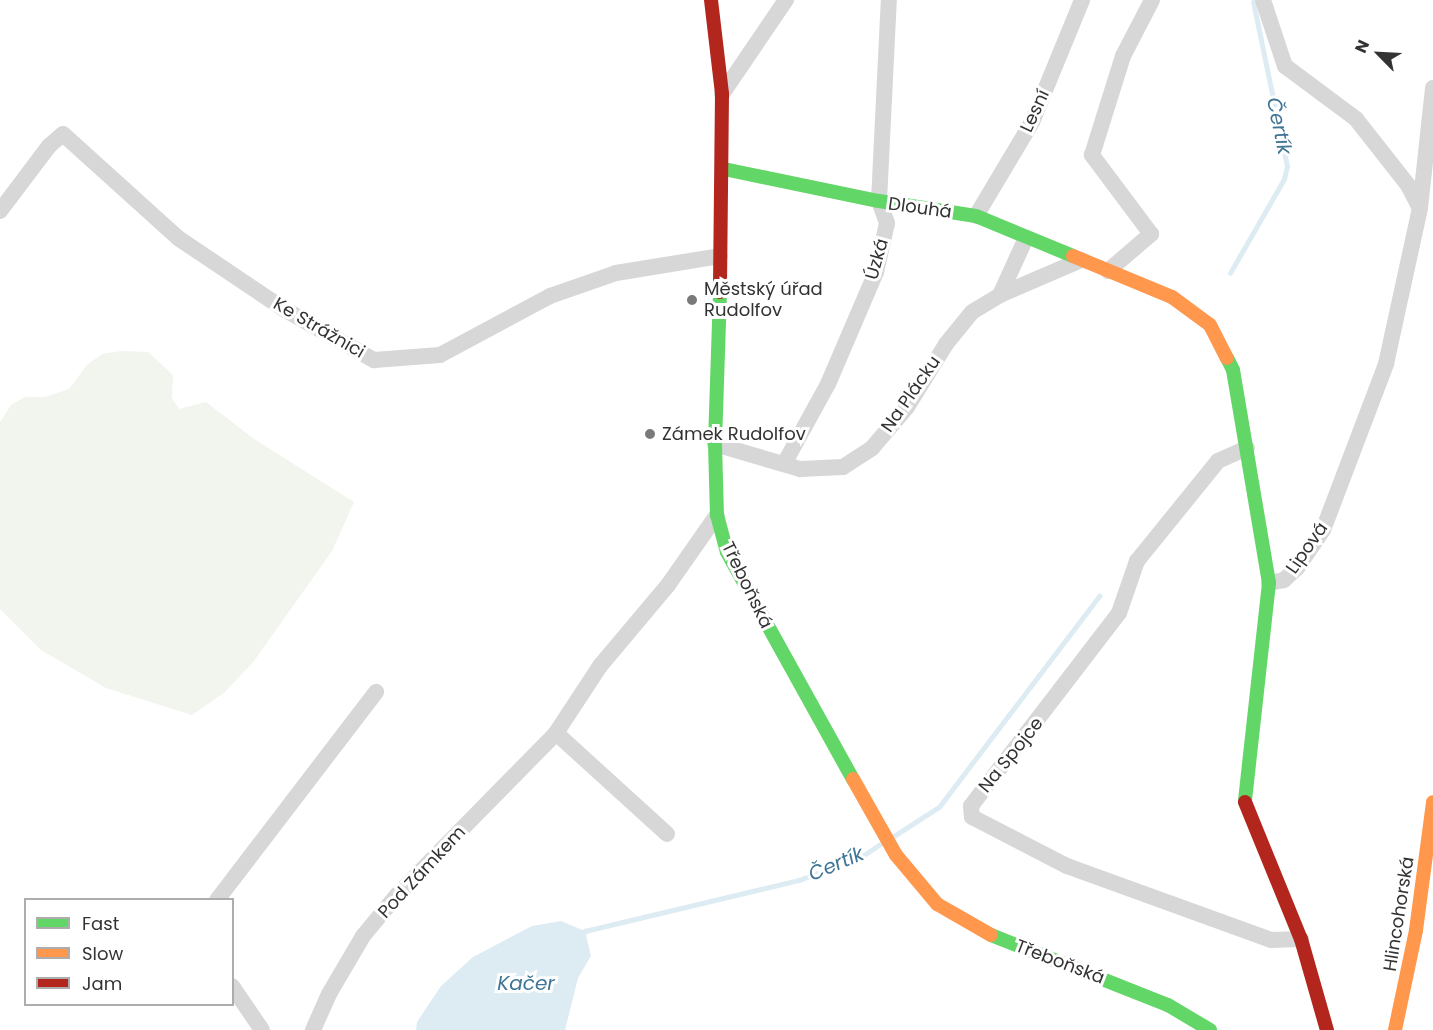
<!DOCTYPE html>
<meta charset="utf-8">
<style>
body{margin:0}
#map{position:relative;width:1433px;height:1030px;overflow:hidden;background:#fff;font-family:Poppins,sans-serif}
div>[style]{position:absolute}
.green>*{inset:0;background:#f1f5ed}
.water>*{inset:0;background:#ddebf3}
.stream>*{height:4.5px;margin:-2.25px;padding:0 2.25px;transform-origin:2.25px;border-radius:2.25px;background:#ddebf3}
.street>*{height:16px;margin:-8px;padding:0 8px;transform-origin:8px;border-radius:8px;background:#d7d7d7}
.fast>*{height:14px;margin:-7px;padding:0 7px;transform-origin:7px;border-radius:7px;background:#63d668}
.slow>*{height:14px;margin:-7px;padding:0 7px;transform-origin:7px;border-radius:7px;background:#ff974d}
.jam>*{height:14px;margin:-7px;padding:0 7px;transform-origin:7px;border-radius:7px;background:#b3261e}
.dots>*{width:16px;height:16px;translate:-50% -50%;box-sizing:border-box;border:3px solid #fff;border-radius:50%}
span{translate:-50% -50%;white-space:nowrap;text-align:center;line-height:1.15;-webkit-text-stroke:6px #fff;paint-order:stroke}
.street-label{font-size:18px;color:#333}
.poi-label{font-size:18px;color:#333}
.left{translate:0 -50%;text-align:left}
.water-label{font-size:20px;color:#3f7597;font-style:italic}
.legend{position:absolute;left:24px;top:898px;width:210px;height:108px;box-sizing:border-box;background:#fff;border:2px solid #adadad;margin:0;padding:8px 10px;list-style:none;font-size:18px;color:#333}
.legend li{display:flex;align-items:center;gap:12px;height:30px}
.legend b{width:30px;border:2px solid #adadad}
.north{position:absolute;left:1349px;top:24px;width:60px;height:60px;-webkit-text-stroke:4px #fff;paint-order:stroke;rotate:294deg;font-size:16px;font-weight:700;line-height:24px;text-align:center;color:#333}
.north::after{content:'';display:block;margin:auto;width:21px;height:27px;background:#333;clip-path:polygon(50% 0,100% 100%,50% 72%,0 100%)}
</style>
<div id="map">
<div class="green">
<div style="clip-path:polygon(121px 351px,148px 352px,173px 375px,172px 398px,179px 409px,206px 402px,254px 439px,354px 502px,332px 551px,254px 661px,225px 692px,192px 715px,106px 688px,41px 650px,0 609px,0 422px,11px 405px,25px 397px,45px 397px,69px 389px,87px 365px,102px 354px)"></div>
</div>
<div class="water">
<div style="clip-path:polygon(561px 921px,585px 931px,591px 956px,578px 978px,565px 1030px,416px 1030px,417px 1022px,441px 986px,473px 957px,532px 926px)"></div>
</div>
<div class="stream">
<div style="left:1230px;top:273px;width:108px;rotate:-60.1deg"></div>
<div style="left:1284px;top:179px;width:13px;rotate:-77deg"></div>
<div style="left:1287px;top:166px;width:167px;rotate:-101.7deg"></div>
<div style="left:894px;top:836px;width:54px;rotate:-32.8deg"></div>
<div style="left:939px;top:807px;width:265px;rotate:-52.8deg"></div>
<div style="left:582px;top:935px;width:5px;rotate:-53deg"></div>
<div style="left:585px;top:931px;width:220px;rotate:-13.4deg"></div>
<div style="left:799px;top:880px;width:66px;rotate:-20.4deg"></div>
<div style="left:861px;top:857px;width:25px;rotate:-34deg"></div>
</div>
<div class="street">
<div style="left:1263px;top:0;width:70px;rotate:71.6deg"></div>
<div style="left:1285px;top:66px;width:89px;rotate:36.7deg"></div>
<div style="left:1356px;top:119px;width:84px;rotate:51.8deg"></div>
<div style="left:1408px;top:185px;width:22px;rotate:63deg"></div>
<div style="left:722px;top:94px;width:114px;rotate:-55.8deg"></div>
<div style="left:0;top:211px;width:81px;rotate:-53deg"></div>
<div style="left:49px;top:146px;width:18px;rotate:-41deg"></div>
<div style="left:63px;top:134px;width:155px;rotate:42.1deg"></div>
<div style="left:178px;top:238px;width:125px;rotate:33.9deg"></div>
<div style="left:282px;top:308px;width:106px;rotate:29.5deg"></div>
<div style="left:374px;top:360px;width:66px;rotate:-4.3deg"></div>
<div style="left:440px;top:355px;width:125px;rotate:-28.2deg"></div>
<div style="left:550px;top:296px;width:70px;rotate:-19.2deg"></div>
<div style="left:616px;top:273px;width:105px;rotate:-9.3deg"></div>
<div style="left:976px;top:216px;width:109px;rotate:-59.2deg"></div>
<div style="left:1032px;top:122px;width:132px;rotate:-67.7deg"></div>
<div style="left:1108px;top:271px;width:57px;rotate:-40.7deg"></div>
<div style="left:1151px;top:234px;width:99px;rotate:-126.8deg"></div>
<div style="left:1092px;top:155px;width:104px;rotate:-72.6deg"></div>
<div style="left:1123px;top:56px;width:63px;rotate:-62.6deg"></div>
<div style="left:1000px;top:295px;width:88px;rotate:-23.4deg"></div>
<div style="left:715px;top:444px;width:89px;rotate:16.4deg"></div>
<div style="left:800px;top:469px;width:43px;rotate:-2.7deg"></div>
<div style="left:843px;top:467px;width:35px;rotate:-33deg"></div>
<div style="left:872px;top:448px;width:54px;rotate:-49.5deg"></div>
<div style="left:907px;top:407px;width:74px;rotate:-58.2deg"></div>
<div style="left:946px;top:344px;width:41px;rotate:-50.9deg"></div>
<div style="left:972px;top:312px;width:33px;rotate:-31deg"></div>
<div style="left:1000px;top:295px;width:63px;rotate:-65.5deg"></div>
<div style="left:1247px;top:448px;width:32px;rotate:156deg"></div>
<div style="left:1218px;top:461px;width:129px;rotate:129deg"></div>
<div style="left:1137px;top:561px;width:55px;rotate:109.1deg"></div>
<div style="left:1119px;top:613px;width:243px;rotate:127.5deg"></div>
<div style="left:971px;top:806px;width:11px;rotate:85deg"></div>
<div style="left:972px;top:817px;width:107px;rotate:27.3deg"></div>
<div style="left:1067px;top:866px;width:217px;rotate:19.9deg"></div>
<div style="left:1271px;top:940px;width:30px;rotate:-2deg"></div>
<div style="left:784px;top:464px;width:91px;rotate:-61.2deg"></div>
<div style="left:828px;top:384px;width:122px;rotate:-66.8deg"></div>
<div style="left:876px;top:272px;width:50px;rotate:-77.3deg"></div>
<div style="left:887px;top:223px;width:23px;rotate:-110deg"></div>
<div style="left:879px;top:201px;width:201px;rotate:-87.2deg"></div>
<div style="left:1269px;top:583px;width:15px;rotate:-11deg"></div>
<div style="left:1284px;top:580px;width:18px;rotate:-43deg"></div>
<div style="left:1297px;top:568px;width:46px;rotate:-55.6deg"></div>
<div style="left:1323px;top:530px;width:178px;rotate:-69.2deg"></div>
<div style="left:1386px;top:364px;width:160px;rotate:-77.7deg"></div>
<div style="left:1420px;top:208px;width:121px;rotate:-83.8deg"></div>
<div style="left:556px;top:733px;width:150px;rotate:42.3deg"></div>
<div style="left:217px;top:900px;width:262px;rotate:-52.6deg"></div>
<div style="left:232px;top:986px;width:53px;rotate:55.7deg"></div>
<div style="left:313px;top:1030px;width:39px;rotate:-66deg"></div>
<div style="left:329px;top:994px;width:67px;rotate:-59.6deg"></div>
<div style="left:363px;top:936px;width:55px;rotate:-50.2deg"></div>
<div style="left:398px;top:894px;width:226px;rotate:-45.5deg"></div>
<div style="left:556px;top:733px;width:80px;rotate:-56.7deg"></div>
<div style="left:600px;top:666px;width:106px;rotate:-50deg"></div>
<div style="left:668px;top:585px;width:85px;rotate:-55deg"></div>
</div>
<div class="fast">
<div style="left:724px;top:169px;width:158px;rotate:11.7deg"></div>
<div style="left:879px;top:201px;width:98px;rotate:8.8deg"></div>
<div style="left:976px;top:216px;width:105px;rotate:22.4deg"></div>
<div style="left:720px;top:292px;width:152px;rotate:91.9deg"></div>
<div style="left:715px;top:444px;width:71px;rotate:88.4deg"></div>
<div style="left:717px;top:515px;width:38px;rotate:75deg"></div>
<div style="left:727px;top:552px;width:260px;rotate:61deg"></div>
<div style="left:1227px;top:358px;width:13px;rotate:63deg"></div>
<div style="left:1233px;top:370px;width:216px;rotate:80.4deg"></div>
<div style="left:1269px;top:583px;width:220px;rotate:96.3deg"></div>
<div style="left:991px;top:935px;width:190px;rotate:21.6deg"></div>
<div style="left:1168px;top:1005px;width:49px;rotate:30.8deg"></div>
</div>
<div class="slow">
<div style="left:1073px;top:256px;width:107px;rotate:22.5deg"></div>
<div style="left:1172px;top:297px;width:47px;rotate:36.4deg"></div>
<div style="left:1210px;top:325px;width:37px;rotate:63deg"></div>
<div style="left:853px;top:779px;width:87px;rotate:60.5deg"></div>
<div style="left:896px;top:855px;width:64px;rotate:50.1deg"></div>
<div style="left:937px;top:904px;width:62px;rotate:29.9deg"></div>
<div style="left:1395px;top:1030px;width:102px;rotate:-78.1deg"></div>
<div style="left:1416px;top:930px;width:129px;rotate:-82.4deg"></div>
</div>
<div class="jam">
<div style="left:711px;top:0;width:95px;rotate:83.3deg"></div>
<div style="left:722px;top:94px;width:198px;rotate:90.6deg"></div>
<div style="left:1245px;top:802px;width:148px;rotate:67.8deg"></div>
<div style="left:1301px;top:939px;width:95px;rotate:74.1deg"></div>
</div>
<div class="dots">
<div style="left:692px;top:300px;background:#7a7a7a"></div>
<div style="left:650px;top:434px;background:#7a7a7a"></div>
</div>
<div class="street-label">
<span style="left:1035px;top:111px;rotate:-65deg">Lesní</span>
<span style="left:920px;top:208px;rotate:8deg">Dlouhá</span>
<span style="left:877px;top:259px;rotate:-74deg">Úzká</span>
<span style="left:319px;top:328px;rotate:30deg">Ke Strážnici</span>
<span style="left:911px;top:394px;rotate:-55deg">Na Plácku</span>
<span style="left:1307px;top:548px;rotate:-55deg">Lipová</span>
<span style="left:747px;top:585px;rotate:64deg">Třeboňská</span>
<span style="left:1011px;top:755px;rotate:-51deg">Na Spojce</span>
<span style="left:422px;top:872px;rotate:-47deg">Pod Zámkem</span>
<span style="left:1399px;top:914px;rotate:-81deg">Hlincohorská</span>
<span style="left:1060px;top:962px;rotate:21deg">Třeboňská</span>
</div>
<div class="poi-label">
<span class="left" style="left:704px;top:300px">Městský úřad<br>Rudolfov</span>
<span class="left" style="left:662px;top:434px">Zámek Rudolfov</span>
</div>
<div class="water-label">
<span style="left:1279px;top:126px;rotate:78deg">Čertík</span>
<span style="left:836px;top:864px;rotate:-23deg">Čertík</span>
<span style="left:526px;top:983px">Kačer</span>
</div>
<ul class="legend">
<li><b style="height:8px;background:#63d668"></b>Fast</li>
<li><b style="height:8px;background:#ff974d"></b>Slow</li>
<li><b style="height:8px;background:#b3261e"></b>Jam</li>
</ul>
<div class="north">N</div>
</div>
